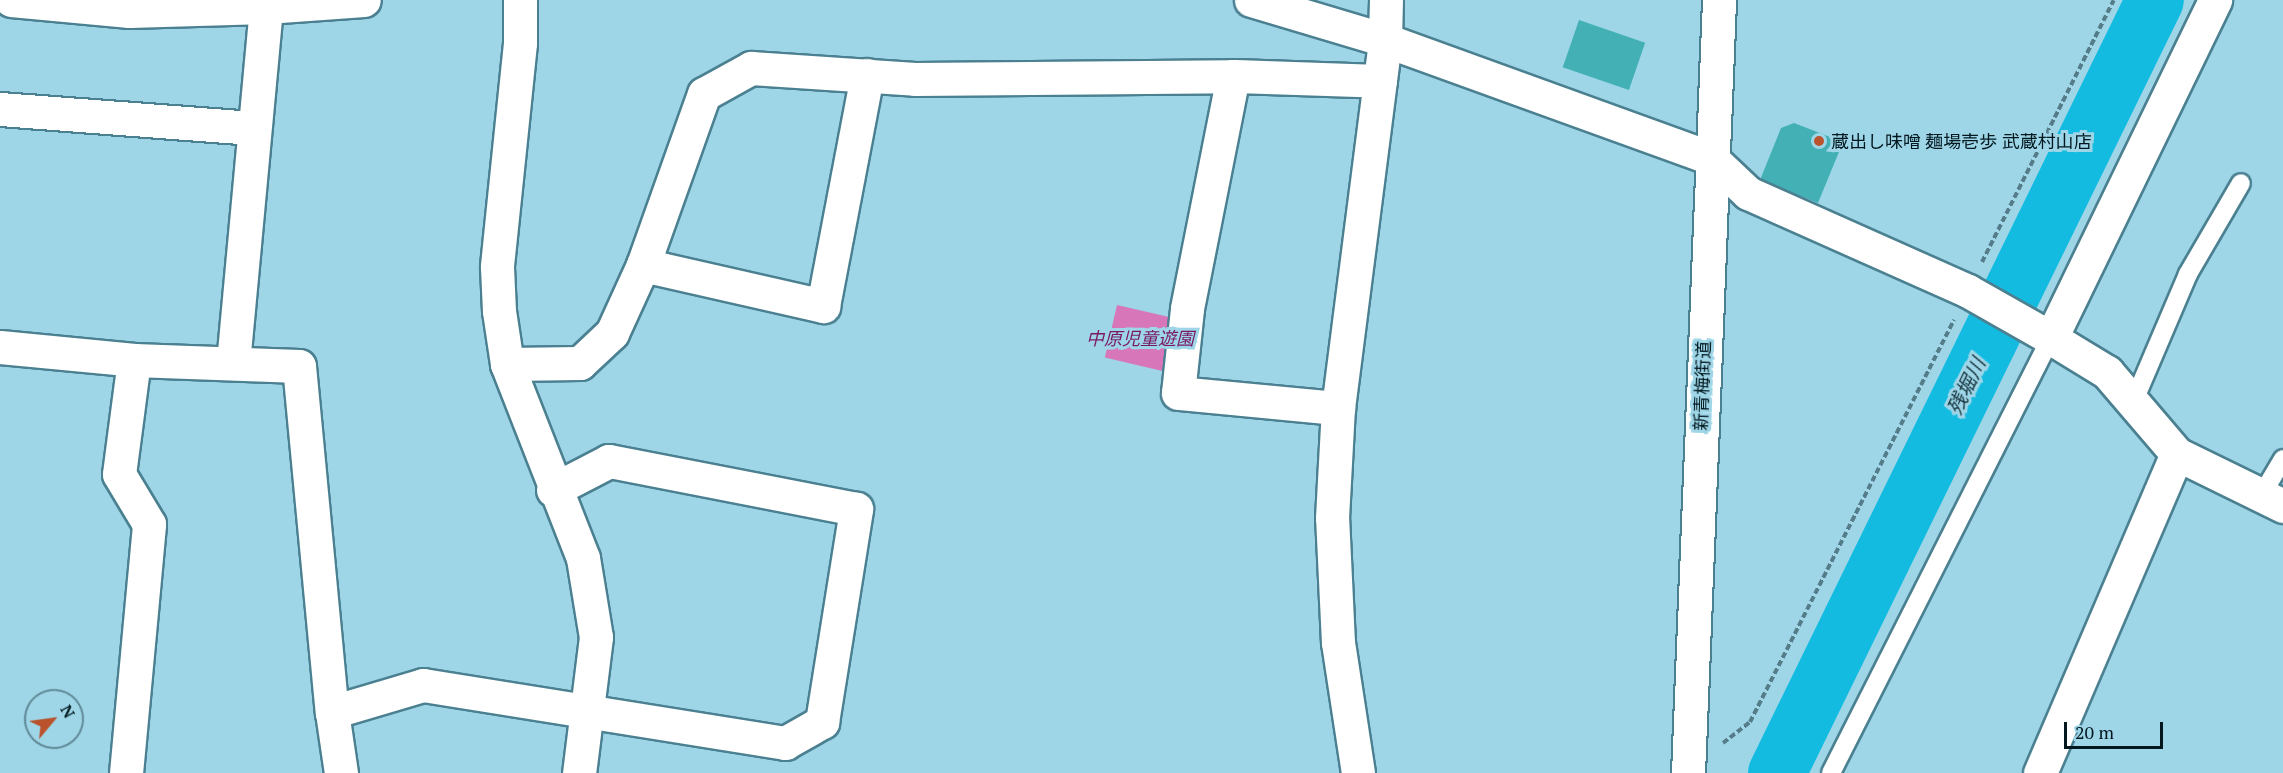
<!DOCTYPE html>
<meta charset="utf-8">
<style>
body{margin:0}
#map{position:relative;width:2283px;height:773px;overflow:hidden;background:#9ed6e8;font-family:"PT Serif","Noto Sans JP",serif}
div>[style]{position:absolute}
.green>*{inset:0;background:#d776b9;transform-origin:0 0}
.river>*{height:58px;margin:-29px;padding:0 29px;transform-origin:29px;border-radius:29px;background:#13bbe1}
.building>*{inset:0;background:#43b0b6;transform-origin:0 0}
.path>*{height:4px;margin-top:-2px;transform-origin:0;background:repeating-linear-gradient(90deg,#557c89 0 6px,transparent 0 9px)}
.roads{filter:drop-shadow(2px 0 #4b8091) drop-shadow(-2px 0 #4b8091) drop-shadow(0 2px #4b8091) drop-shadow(0 -2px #4b8091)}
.lane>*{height:18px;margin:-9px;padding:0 9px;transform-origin:9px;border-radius:9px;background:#fff}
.street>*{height:33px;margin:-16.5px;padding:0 16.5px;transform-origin:16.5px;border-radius:16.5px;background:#fff}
.secondary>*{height:33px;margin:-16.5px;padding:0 16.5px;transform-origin:16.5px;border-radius:16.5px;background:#fff}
.primary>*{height:33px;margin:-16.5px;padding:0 16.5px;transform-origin:16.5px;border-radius:16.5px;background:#fff}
.dots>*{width:16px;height:16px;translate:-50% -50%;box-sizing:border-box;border:3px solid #9ed6e8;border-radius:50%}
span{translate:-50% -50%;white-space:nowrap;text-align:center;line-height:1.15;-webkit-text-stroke:6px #9ed6e8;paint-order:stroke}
.poi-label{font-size:18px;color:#02171e}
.left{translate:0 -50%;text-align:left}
.park-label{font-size:18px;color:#7a1763;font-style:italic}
.street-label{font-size:18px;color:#02171e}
.water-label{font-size:20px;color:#193740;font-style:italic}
.north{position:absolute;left:24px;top:689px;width:60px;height:60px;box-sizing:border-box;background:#9ed6e8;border:2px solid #608a97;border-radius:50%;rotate:61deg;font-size:16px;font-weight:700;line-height:24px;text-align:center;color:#02171e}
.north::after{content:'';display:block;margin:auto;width:21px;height:27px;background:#ba522c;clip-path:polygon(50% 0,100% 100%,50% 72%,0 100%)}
.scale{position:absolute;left:2064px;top:722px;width:99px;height:27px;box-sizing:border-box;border:3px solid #02171e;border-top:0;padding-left:8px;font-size:18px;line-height:21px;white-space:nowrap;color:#02171e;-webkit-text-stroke:4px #9ed6e8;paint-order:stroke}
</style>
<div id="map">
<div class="green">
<div style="left:1117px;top:305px;width:59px;height:54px;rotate:13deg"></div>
</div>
<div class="river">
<div style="left:1777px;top:773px;width:860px;rotate:-63.94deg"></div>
</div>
<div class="building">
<div style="left:1579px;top:20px;width:70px;height:50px;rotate:19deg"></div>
<div style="clip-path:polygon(1794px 123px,1843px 142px,1818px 203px,1760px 180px,1781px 128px)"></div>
</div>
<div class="path">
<div style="left:1982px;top:262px;width:293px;rotate:-63.3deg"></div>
<div style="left:1723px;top:743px;width:34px;rotate:-38deg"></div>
<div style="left:1750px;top:722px;width:451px;rotate:-63.1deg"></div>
</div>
<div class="roads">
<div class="lane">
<div style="left:2133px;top:403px;width:140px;rotate:-66.9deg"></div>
<div style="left:2188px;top:274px;width:105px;rotate:-59.8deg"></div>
<div style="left:2261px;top:496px;width:43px;rotate:-59.3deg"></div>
<div style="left:1831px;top:773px;width:487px;rotate:-63.2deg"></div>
</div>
<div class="street">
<div style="left:1233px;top:76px;width:237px;rotate:101.2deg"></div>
<div style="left:1187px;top:309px;width:84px;rotate:96.1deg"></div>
<div style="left:1178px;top:393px;width:161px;rotate:5.4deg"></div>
<div style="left:0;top:109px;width:254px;rotate:4.3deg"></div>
<div style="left:1711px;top:158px;width:51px;rotate:43.4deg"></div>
<div style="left:1748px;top:193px;width:241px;rotate:24deg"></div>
<div style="left:1968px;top:291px;width:95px;rotate:29.5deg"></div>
<div style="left:2051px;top:338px;width:66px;rotate:31.3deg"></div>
<div style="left:2107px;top:372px;width:108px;rotate:49.5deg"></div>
<div style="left:2177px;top:454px;width:118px;rotate:26.1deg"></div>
<div style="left:643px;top:265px;width:185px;rotate:12.8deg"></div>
<div style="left:823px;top:306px;width:235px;rotate:-79.2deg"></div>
<div style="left:2051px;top:338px;width:376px;rotate:-64.1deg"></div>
<div style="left:0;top:347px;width:135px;rotate:5.5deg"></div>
<div style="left:134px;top:360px;width:165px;rotate:2.1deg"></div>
<div style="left:299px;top:366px;width:348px;rotate:84.6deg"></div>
<div style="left:332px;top:712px;width:62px;rotate:81.6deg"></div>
<div style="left:233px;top:363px;width:358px;rotate:-84.7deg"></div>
<div style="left:507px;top:364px;width:73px;rotate:-0.8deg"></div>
<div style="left:580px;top:363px;width:44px;rotate:-43.2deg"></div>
<div style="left:612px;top:333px;width:75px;rotate:-65.5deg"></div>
<div style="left:643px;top:265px;width:182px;rotate:-70.4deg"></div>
<div style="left:704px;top:94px;width:54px;rotate:-29deg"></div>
<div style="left:751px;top:68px;width:164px;rotate:3.8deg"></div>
<div style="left:915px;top:79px;width:318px;rotate:-0.5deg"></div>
<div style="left:1233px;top:76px;width:147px;rotate:1.9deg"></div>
<div style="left:332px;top:712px;width:95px;rotate:-16.5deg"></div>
<div style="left:423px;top:685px;width:367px;rotate:9.1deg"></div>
<div style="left:785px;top:743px;width:43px;rotate:-29.6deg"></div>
<div style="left:822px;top:722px;width:216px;rotate:-80.9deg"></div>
<div style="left:856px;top:509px;width:252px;rotate:-169deg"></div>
<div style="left:609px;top:461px;width:63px;rotate:152.6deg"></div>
<div style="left:126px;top:773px;width:250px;rotate:-84.7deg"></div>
<div style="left:149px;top:524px;width:58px;rotate:-121deg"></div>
<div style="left:119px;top:474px;width:115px;rotate:-82.5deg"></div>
<div style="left:1358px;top:773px;width:132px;rotate:-98.7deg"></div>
<div style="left:1338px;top:643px;width:125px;rotate:-92.7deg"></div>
<div style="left:1332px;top:518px;width:110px;rotate:-86.9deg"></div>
<div style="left:1338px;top:408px;width:371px;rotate:-82.7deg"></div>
<div style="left:1385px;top:40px;width:40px;rotate:-88.6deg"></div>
<div style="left:2040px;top:773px;width:347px;rotate:-66.8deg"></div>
</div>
<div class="secondary">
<div style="left:11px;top:0;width:119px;rotate:5.3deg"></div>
<div style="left:129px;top:11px;width:137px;rotate:-1.7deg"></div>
<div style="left:266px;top:7px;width:98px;rotate:-4.1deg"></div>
<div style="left:520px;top:0;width:43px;rotate:90deg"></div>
<div style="left:520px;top:43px;width:225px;rotate:95.9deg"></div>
<div style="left:497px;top:267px;width:44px;rotate:87.4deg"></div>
<div style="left:499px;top:311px;width:54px;rotate:81.4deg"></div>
<div style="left:507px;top:364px;width:208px;rotate:68.6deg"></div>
<div style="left:583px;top:558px;width:80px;rotate:80.7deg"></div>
<div style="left:596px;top:637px;width:137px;rotate:97.1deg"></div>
<div style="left:1251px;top:0;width:140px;rotate:16.6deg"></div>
<div style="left:1385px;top:40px;width:347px;rotate:19.9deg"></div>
</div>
<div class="primary">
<div style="left:1688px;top:773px;width:774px;rotate:-87.7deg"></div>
</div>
</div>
<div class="dots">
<div style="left:1819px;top:141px;background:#ba522c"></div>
</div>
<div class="poi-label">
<span class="left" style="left:1831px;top:141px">蔵出し味噌 麺場壱歩 武蔵村山店</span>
</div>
<div class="park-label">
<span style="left:1140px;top:338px">中原児童遊園</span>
</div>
<div class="street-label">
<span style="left:1702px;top:386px;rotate:-88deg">新青梅街道</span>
</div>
<div class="water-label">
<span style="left:1966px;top:386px;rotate:-64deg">残堀川</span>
</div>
<div class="north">N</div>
<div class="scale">20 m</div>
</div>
